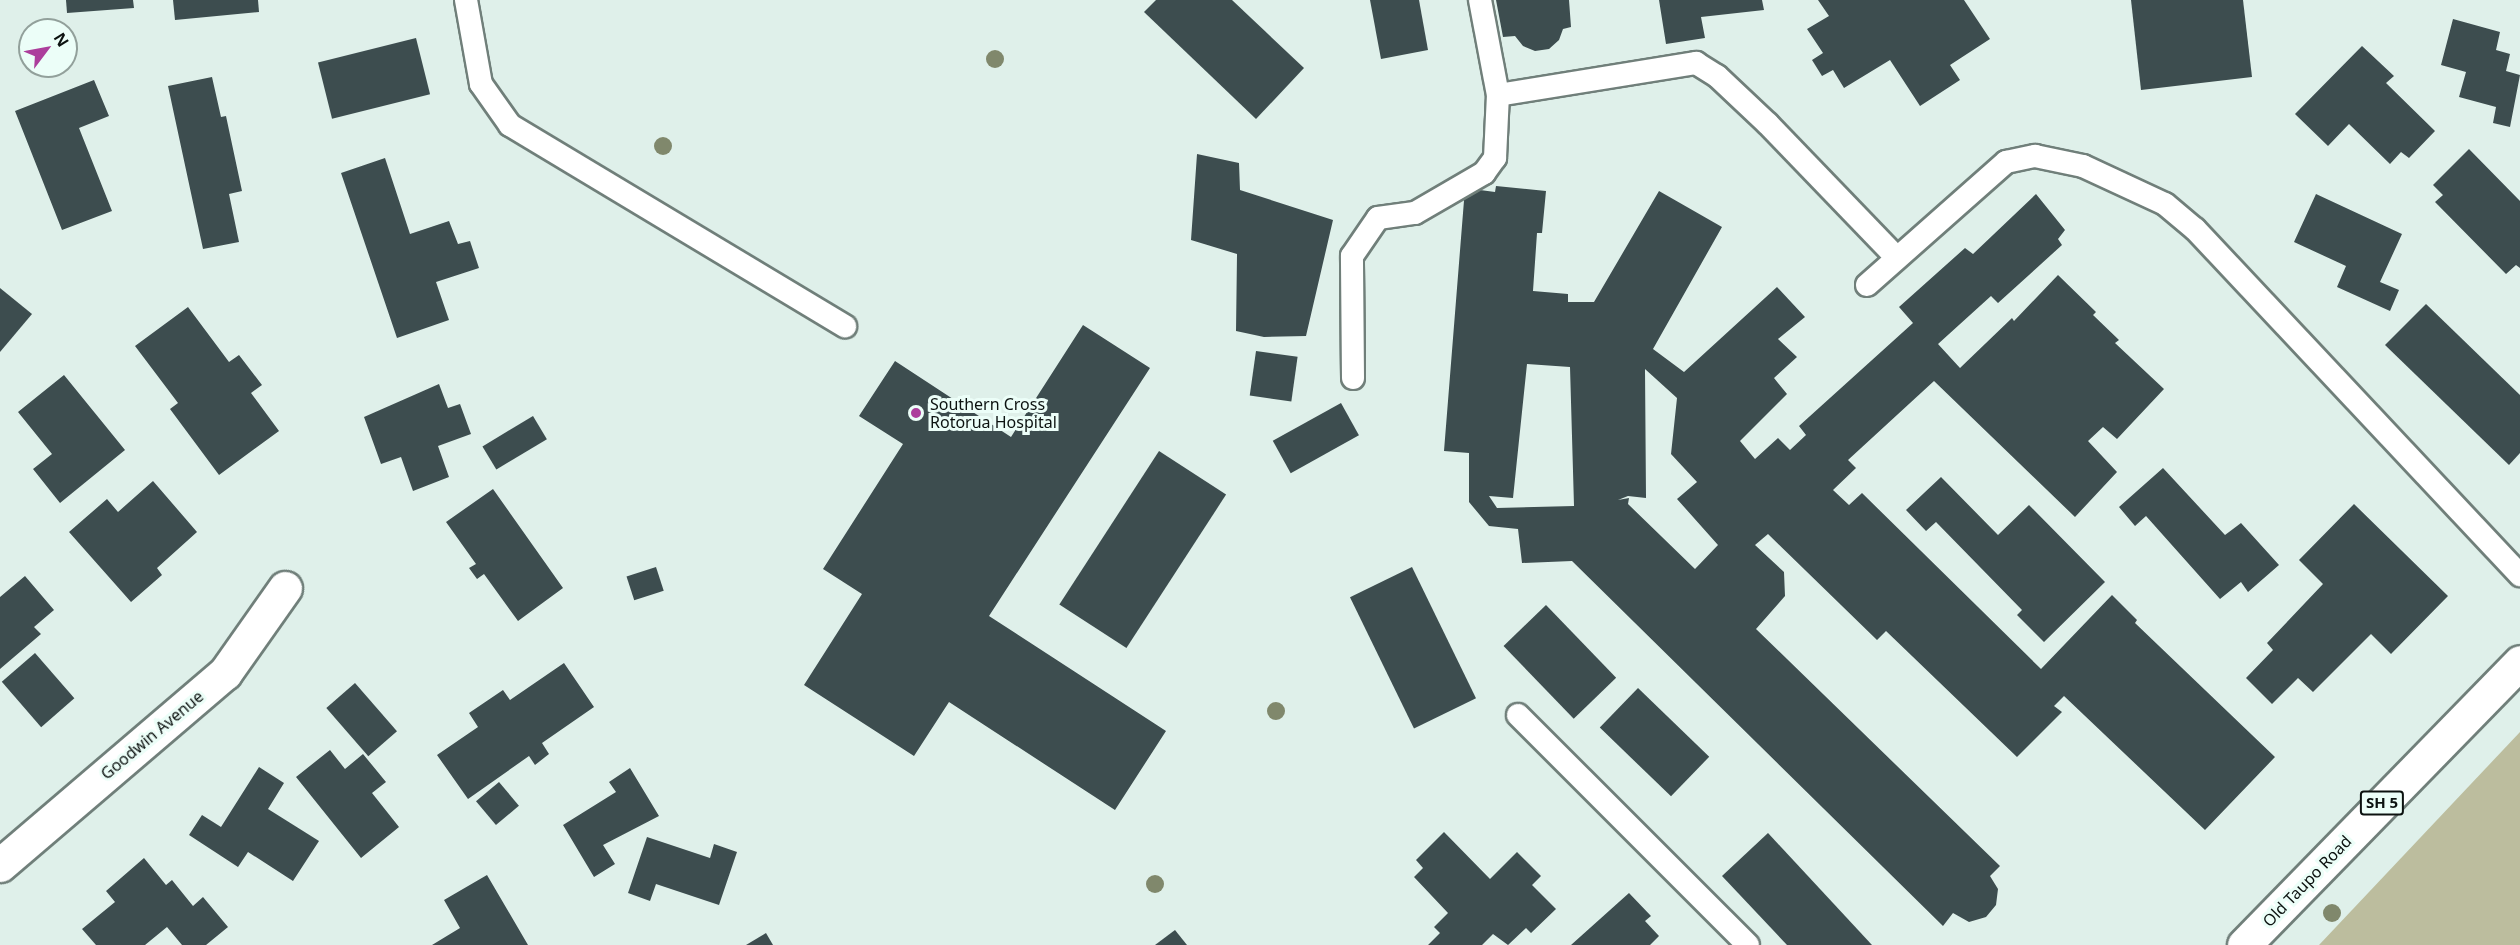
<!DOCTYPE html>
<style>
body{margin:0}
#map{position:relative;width:2520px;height:945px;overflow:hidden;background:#dff0ea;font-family:"Noto Sans",sans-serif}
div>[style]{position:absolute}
.green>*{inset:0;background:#bcbd9e}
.building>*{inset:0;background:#3d4d4f;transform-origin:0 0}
.roads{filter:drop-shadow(2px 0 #707f7a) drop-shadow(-2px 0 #707f7a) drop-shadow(0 2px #707f7a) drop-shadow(0 -2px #707f7a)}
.service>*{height:22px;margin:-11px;padding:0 11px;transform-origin:11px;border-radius:11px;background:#fff}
.minor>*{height:33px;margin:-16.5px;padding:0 16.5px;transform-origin:16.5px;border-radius:16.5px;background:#fff}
.trunk>*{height:33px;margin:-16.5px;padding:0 16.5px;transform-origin:16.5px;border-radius:16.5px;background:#fff}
.trees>*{width:18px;height:18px;margin:-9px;border-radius:50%;background:#80886c}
.dots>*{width:16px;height:16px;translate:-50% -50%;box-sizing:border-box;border:3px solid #ecfef8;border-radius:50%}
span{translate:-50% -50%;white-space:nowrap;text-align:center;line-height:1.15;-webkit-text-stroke:6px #ecfef8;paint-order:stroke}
.shield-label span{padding:2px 4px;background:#ecfef8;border:2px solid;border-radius:4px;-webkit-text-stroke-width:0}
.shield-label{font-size:15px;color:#0c1210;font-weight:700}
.poi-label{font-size:16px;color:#0c1210}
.left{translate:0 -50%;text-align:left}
.street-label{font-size:16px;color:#0c1210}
.north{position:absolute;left:18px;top:18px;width:60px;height:60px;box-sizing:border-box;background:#ecfef8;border:2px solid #92a09b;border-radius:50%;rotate:58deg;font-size:16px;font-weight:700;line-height:24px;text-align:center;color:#0c1210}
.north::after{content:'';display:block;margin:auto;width:21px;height:27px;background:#ac3e9c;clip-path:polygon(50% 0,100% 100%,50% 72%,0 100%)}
</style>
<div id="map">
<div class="green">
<div style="clip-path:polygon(2520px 732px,2520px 945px,2319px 945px)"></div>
</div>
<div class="building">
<div style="clip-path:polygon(66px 0,133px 0,134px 8px,67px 13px)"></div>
<div style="clip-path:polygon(173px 0,258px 0,259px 12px,175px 20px)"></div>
<div style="clip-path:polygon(1156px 0,1232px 0,1304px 68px,1256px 119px,1144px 12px)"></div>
<div style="clip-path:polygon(1370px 0,1419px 0,1428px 50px,1381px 59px)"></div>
<div style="clip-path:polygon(1496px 0,1569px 0,1571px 27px,1563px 29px,1559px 40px,1549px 49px,1535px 51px,1523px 46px,1515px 36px,1503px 37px)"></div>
<div style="clip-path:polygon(1659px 0,1762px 0,1764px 10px,1701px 17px,1705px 38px,1666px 44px)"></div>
<div style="clip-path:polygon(1818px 0,1964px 0,1990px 39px,1950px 65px,1960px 80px,1920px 106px,1890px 60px,1844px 88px,1833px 70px,1822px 76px,1812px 60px,1823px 53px,1807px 29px,1829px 16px)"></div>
<div style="clip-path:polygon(2131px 0,2243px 0,2252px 77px,2141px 90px)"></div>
<div style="clip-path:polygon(2453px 19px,2500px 32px,2496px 50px,2510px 54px,2506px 71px,2520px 75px,2510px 127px,2493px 123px,2496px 107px,2459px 97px,2466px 72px,2441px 65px)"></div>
<div style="left:416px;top:38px;width:58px;height:101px;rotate:76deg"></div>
<div style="clip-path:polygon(2362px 46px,2394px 76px,2386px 83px,2435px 131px,2409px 158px,2401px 152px,2390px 164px,2349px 124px,2328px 146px,2295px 114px)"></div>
<div style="clip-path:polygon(212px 77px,221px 117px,226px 116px,242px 191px,229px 194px,239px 242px,203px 249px,168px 86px)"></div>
<div style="clip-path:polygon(94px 80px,109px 116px,79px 128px,112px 211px,62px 230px,15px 111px)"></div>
<div style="clip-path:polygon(2469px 149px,2520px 201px,2520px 268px,2516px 265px,2506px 274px,2435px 202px,2443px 195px,2433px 185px)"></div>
<div style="clip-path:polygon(1197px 154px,1239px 163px,1240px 190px,1333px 220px,1306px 336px,1264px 337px,1236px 331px,1237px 254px,1191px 240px)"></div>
<div style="clip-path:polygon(385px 158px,410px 234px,449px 221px,458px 244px,470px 241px,479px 268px,436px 282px,449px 320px,397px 338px,341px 173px)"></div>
<div style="clip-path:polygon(evenodd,1496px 186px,1546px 191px,1542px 233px,1537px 233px,1533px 291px,1568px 294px,1568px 302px,1594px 302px,1659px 191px,1722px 227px,1653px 349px,1684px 372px,1777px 287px,1805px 317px,1778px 339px,1797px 357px,1774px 378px,1787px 394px,1740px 441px,1755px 459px,1778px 438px,1790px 450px,1806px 435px,1799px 426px,1913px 323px,1899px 307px,1965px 248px,1973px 254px,2036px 194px,2065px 230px,2058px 239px,2062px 245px,1998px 303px,1991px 296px,1938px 344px,1960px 368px,2012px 318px,2014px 321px,2058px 275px,2096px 312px,2093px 315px,2119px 340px,2115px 343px,2164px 389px,2117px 439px,2103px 427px,2088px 441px,2117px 472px,2075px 517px,1934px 381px,1848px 460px,1856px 468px,1833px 490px,1849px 505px,1862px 493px,2041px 669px,2112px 595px,2137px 620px,2135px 623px,2275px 757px,2205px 830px,2064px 696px,2054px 706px,2062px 712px,2017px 757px,1886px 631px,1877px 640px,1768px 534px,1755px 545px,1784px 572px,1785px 596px,1756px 629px,2000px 866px,1990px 876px,1998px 889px,1996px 905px,1986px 917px,1969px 922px,1953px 913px,1943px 926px,1572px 561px,1522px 563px,1518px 529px,1489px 526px,1469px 502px,1469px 453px,1444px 451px,1465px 188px,1495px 192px,1496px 186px,1527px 364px,1570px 367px,1574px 506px,1497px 508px,1489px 496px,1513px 498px,1527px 364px,1496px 186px,1645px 369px,1677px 398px,1671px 454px,1697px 482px,1677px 499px,1718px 545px,1695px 569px,1628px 504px,1629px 498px,1618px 500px,1628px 496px,1646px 498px,1645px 369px)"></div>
<div style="clip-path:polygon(2316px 194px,2402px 234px,2380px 282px,2399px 290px,2390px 311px,2337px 287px,2346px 266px,2294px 242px)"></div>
<div style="clip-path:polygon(0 288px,32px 314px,0 352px)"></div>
<div style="clip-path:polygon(2426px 304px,2520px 395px,2520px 453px,2509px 465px,2385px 345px)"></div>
<div style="clip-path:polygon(188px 307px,229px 362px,239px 355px,262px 385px,251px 393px,279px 431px,219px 475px,170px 409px,178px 403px,135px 346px)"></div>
<div style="clip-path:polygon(1083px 325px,1150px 368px,989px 616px,1166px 731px,1115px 810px,949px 702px,914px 756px,804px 685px,862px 594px,823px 569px,903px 444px,859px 416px,895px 361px,1011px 437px)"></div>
<div style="left:1256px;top:351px;width:42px;height:45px;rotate:8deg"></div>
<div style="clip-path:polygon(64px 375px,125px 450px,60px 503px,33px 469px,52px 454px,18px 412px)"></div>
<div style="clip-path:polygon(439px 384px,448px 408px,460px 404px,471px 434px,438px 446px,449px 477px,413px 491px,401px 457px,381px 464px,364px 417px)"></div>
<div style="left:1341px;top:403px;width:37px;height:78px;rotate:61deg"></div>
<div style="left:533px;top:416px;width:27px;height:59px;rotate:59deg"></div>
<div style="left:1159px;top:451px;width:80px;height:183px;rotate:33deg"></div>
<div style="clip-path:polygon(2163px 468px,2225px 535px,2241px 523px,2279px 565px,2248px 592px,2241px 582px,2220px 599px,2146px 516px,2135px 526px,2119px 507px)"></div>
<div style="clip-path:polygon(1941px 477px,1998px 535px,2029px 505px,2105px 582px,2044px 642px,2017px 615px,2022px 610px,1936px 522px,1926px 531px,1906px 510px)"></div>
<div style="clip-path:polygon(153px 481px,197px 532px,157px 568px,162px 575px,131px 602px,69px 532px,107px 499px,118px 512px)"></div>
<div style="clip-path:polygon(493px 489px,563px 588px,518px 621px,484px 574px,477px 579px,469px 568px,476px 564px,446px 522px)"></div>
<div style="clip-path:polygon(2354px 504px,2448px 596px,2391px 654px,2371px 634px,2313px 692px,2298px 678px,2272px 704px,2246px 678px,2273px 650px,2267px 643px,2323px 584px,2299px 560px)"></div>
<div style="left:656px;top:567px;width:25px;height:31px;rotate:72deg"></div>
<div style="left:1412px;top:567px;width:146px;height:69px;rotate:64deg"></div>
<div style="clip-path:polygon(25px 576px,54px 610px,34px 627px,41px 634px,0 669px,0 597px)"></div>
<div style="left:1546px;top:605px;width:101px;height:59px;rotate:46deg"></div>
<div style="left:35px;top:653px;width:60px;height:44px;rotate:49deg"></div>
<div style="clip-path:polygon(564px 663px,594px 707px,542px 743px,549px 754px,535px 765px,529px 756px,468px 799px,437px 755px,478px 727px,469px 713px,503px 690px,510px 700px)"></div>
<div style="left:355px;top:683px;width:64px;height:38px;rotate:49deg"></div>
<div style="left:1638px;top:688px;width:99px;height:55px;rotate:44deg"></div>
<div style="clip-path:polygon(330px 750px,345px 769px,363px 754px,386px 782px,372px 793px,399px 827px,361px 858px,296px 777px)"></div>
<div style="clip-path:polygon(259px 767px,284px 783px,268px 809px,319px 841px,293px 881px,248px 852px,238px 867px,189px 835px,202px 815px,221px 827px)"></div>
<div style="clip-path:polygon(630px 768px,659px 816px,603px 845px,615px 864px,594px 877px,563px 825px,616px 792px,609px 782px)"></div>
<div style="left:499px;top:782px;width:31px;height:30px;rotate:50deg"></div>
<div style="clip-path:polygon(1444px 832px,1490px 879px,1517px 852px,1541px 876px,1532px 885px,1556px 909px,1531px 933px,1526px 928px,1508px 945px,1493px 934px,1482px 945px,1428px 945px,1440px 933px,1434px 927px,1448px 913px,1414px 877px,1423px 868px,1416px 860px)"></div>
<div style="clip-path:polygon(1768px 833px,1872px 945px,1787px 945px,1722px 876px)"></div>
<div style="clip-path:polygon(647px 837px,710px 858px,714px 844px,737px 852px,719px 905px,656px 884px,650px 901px,628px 893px)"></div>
<div style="clip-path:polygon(144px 858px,166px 885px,172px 880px,193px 906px,203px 897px,228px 927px,206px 945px,182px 945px,167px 927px,145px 945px,96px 945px,82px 929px,115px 902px,106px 891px)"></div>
<div style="clip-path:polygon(487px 875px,528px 945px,432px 945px,460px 928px,444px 900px)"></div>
<div style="clip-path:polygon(1629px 893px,1651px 916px,1645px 921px,1659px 936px,1650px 945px,1571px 945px)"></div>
<div style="clip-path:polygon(1175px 930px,1187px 945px,1155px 945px)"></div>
<div style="clip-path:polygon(766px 933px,773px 945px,746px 945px)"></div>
</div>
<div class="roads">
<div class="service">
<div style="left:466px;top:0;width:85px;rotate:79.9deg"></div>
<div style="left:481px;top:84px;width:50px;rotate:54.7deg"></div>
<div style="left:510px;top:125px;width:391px;rotate:31deg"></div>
<div style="left:1480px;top:0;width:97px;rotate:79.3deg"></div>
<div style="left:1867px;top:285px;width:186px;rotate:-41.5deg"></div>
<div style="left:2006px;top:162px;width:30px;rotate:-12deg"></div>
<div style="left:2035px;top:156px;width:49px;rotate:11.8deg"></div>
<div style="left:2083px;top:166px;width:90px;rotate:24.9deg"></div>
<div style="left:2165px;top:204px;width:39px;rotate:40deg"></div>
<div style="left:2195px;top:229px;width:475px;rotate:46.8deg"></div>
<div style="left:1353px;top:378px;width:122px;rotate:-90.5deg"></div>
<div style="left:1352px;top:256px;width:46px;rotate:-55.6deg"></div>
<div style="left:1378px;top:218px;width:37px;rotate:-8deg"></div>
<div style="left:1415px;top:213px;width:80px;rotate:-30.1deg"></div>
<div style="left:1484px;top:173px;width:19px;rotate:-54deg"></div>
<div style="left:1495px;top:158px;width:63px;rotate:-87.3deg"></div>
<div style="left:1498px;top:95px;width:201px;rotate:-9.2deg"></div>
<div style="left:1696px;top:63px;width:25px;rotate:32deg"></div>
<div style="left:1717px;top:76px;width:70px;rotate:43.3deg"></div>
<div style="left:1768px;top:124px;width:186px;rotate:46.1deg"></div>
<div style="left:1518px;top:715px;width:325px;rotate:45deg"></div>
</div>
<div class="minor">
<div style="left:0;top:865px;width:296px;rotate:-40.5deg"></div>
<div style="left:225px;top:673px;width:104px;rotate:-54.8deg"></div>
</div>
<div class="trunk">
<div style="left:2244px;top:945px;width:395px;rotate:-45.7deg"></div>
</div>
</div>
<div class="trees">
<div style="left:995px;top:59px"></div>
<div style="left:663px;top:146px"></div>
<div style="left:1276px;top:711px"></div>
<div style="left:1155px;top:884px"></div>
<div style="left:2332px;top:913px"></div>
</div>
<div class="dots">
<div style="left:916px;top:413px;background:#ac3e9c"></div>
</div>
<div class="shield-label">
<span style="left:2382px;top:803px">SH 5</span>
</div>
<div class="poi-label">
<span class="left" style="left:930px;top:413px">Southern Cross<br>Rotorua Hospital</span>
</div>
<div class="street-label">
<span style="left:152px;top:735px;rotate:-40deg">Goodwin Avenue</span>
<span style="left:2307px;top:881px;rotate:-46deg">Old Taupo Road</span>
</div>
<div class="north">N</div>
</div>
